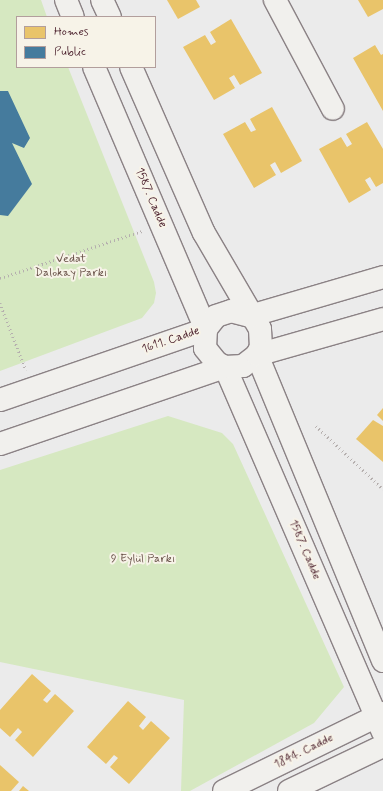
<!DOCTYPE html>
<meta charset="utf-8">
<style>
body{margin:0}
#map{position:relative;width:383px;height:791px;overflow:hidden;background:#ebebeb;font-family:Mynerve,sans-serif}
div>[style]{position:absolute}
.green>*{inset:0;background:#d6e8c1}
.homes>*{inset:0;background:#e9c46a}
.public>*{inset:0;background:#457b9d}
.path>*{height:2.5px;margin-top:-1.25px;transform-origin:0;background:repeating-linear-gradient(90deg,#b5afae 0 1px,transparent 0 4px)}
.roads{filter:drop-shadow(1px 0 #8b8285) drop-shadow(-1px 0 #8b8285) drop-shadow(0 1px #8b8285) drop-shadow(0 -1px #8b8285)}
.minor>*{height:22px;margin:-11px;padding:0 11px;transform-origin:11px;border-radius:11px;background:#f1f0ed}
.major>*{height:22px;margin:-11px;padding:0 11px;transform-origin:11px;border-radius:11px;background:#f1f0ed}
span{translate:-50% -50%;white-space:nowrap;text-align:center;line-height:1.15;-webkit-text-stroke:4px #f7f3e8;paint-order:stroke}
.street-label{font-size:12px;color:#4a1f2b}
.park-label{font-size:12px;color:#685148}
.legend{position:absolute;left:16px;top:16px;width:140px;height:52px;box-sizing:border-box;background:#f7f3e8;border:1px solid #b29e9c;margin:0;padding:5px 7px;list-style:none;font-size:12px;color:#4a1f2b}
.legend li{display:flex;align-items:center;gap:8px;height:20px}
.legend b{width:20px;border:1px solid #b29e9c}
</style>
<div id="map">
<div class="green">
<div style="clip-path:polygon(0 0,41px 0,47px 17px,17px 17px,17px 67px,68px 67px,154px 282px,156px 293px,154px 303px,142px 318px,0 371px)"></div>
<div style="clip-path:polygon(168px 416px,222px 433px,233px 444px,344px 687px,314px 723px,190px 791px,181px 791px,184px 700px,0 662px,0 470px)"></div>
</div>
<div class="homes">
<div style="clip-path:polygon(167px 0,196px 0,200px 7px,178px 19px)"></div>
<div style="clip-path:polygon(358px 0,383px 0,383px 9px,368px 17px)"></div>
<div style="clip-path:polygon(231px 19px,262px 73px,240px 85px,234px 75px,229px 78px,235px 88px,214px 100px,183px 47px,205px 35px,211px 45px,216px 42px,210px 32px)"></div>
<div style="clip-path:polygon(375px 45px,381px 55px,383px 54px,383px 111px,353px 58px)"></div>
<div style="clip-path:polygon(272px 107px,302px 161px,281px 173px,275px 162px,270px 165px,276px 175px,254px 188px,223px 134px,245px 122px,251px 132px,256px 130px,250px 119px)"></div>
<div style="clip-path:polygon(367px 122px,383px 149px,383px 183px,376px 187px,370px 177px,365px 180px,371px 190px,349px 203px,319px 149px,341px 137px,347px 147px,352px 144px,346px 134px)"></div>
<div style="clip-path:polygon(383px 408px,383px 421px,377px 415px)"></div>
<div style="clip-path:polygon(373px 420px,383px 426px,383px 462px,356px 439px)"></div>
<div style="clip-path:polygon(32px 674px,51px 691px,43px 700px,47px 703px,55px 694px,74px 711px,33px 757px,15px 740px,22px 732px,18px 728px,10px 737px,0 728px,0 710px)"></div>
<div style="clip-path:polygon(128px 701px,146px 717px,139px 726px,143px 730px,151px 721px,170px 738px,129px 784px,110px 767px,118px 758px,114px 755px,106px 764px,87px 747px)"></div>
<div style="clip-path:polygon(0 765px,19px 782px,11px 791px,0 791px)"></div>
<div style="clip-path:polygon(23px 786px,29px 791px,19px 791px)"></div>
</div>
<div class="public">
<div style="clip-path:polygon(0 91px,8px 91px,30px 138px,24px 148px,12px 143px,32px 184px,8px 216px,0 215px)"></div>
</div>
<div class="path">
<div style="left:0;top:278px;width:150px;rotate:-18.3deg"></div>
<div style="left:0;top:303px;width:72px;rotate:68.8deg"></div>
<div style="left:316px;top:426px;width:92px;rotate:43.2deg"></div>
</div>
<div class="roads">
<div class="minor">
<div style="left:275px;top:0;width:123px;rotate:62deg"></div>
<div style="left:224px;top:791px;width:177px;rotate:-26.1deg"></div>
<div style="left:289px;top:791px;width:104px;rotate:-25.6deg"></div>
</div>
<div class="major">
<div style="left:66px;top:0;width:18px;rotate:68deg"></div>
<div style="left:102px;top:0;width:19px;rotate:65deg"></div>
<div style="left:94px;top:67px;width:285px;rotate:66.9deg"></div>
<div style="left:131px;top:67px;width:181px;rotate:66.3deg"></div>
<div style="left:204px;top:233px;width:111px;rotate:59.7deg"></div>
<div style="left:260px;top:329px;width:18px;rotate:87deg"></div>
<div style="left:261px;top:347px;width:9px;rotate:117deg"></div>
<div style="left:257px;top:355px;width:331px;rotate:67.6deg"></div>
<div style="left:225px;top:367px;width:398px;rotate:66.6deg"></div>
<div style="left:225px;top:367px;width:9px;rotate:-153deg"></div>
<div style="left:217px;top:363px;width:19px;rotate:-129deg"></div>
<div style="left:205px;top:348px;width:19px;rotate:-87deg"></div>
<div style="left:206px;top:329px;width:16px;rotate:-52deg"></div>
<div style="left:216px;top:316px;width:16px;rotate:-18deg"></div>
<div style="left:231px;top:311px;width:20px;rotate:15deg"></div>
<div style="left:250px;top:316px;width:139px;rotate:-16.3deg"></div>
<div style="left:0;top:400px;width:218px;rotate:-19deg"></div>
<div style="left:0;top:444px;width:238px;rotate:-18.9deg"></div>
<div style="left:225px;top:367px;width:18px;rotate:-3deg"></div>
<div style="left:243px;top:366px;width:18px;rotate:-38deg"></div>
<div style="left:257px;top:355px;width:131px;rotate:-15.9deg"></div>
</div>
</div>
<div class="street-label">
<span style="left:150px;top:198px;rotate:67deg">1587. Cadde</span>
<span style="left:171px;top:341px;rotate:-19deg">1611. Cadde</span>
<span style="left:304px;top:550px;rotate:67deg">1587. Cadde</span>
<span style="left:304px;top:752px;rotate:-26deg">1844. Cadde</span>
</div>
<div class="park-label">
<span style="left:71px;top:267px">Vedat<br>Dalokay Parkı</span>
<span style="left:143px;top:560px">9 Eylül Parkı</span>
</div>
<ul class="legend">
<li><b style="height:11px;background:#e9c46a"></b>Homes</li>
<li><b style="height:11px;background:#457b9d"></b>Public</li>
</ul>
</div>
